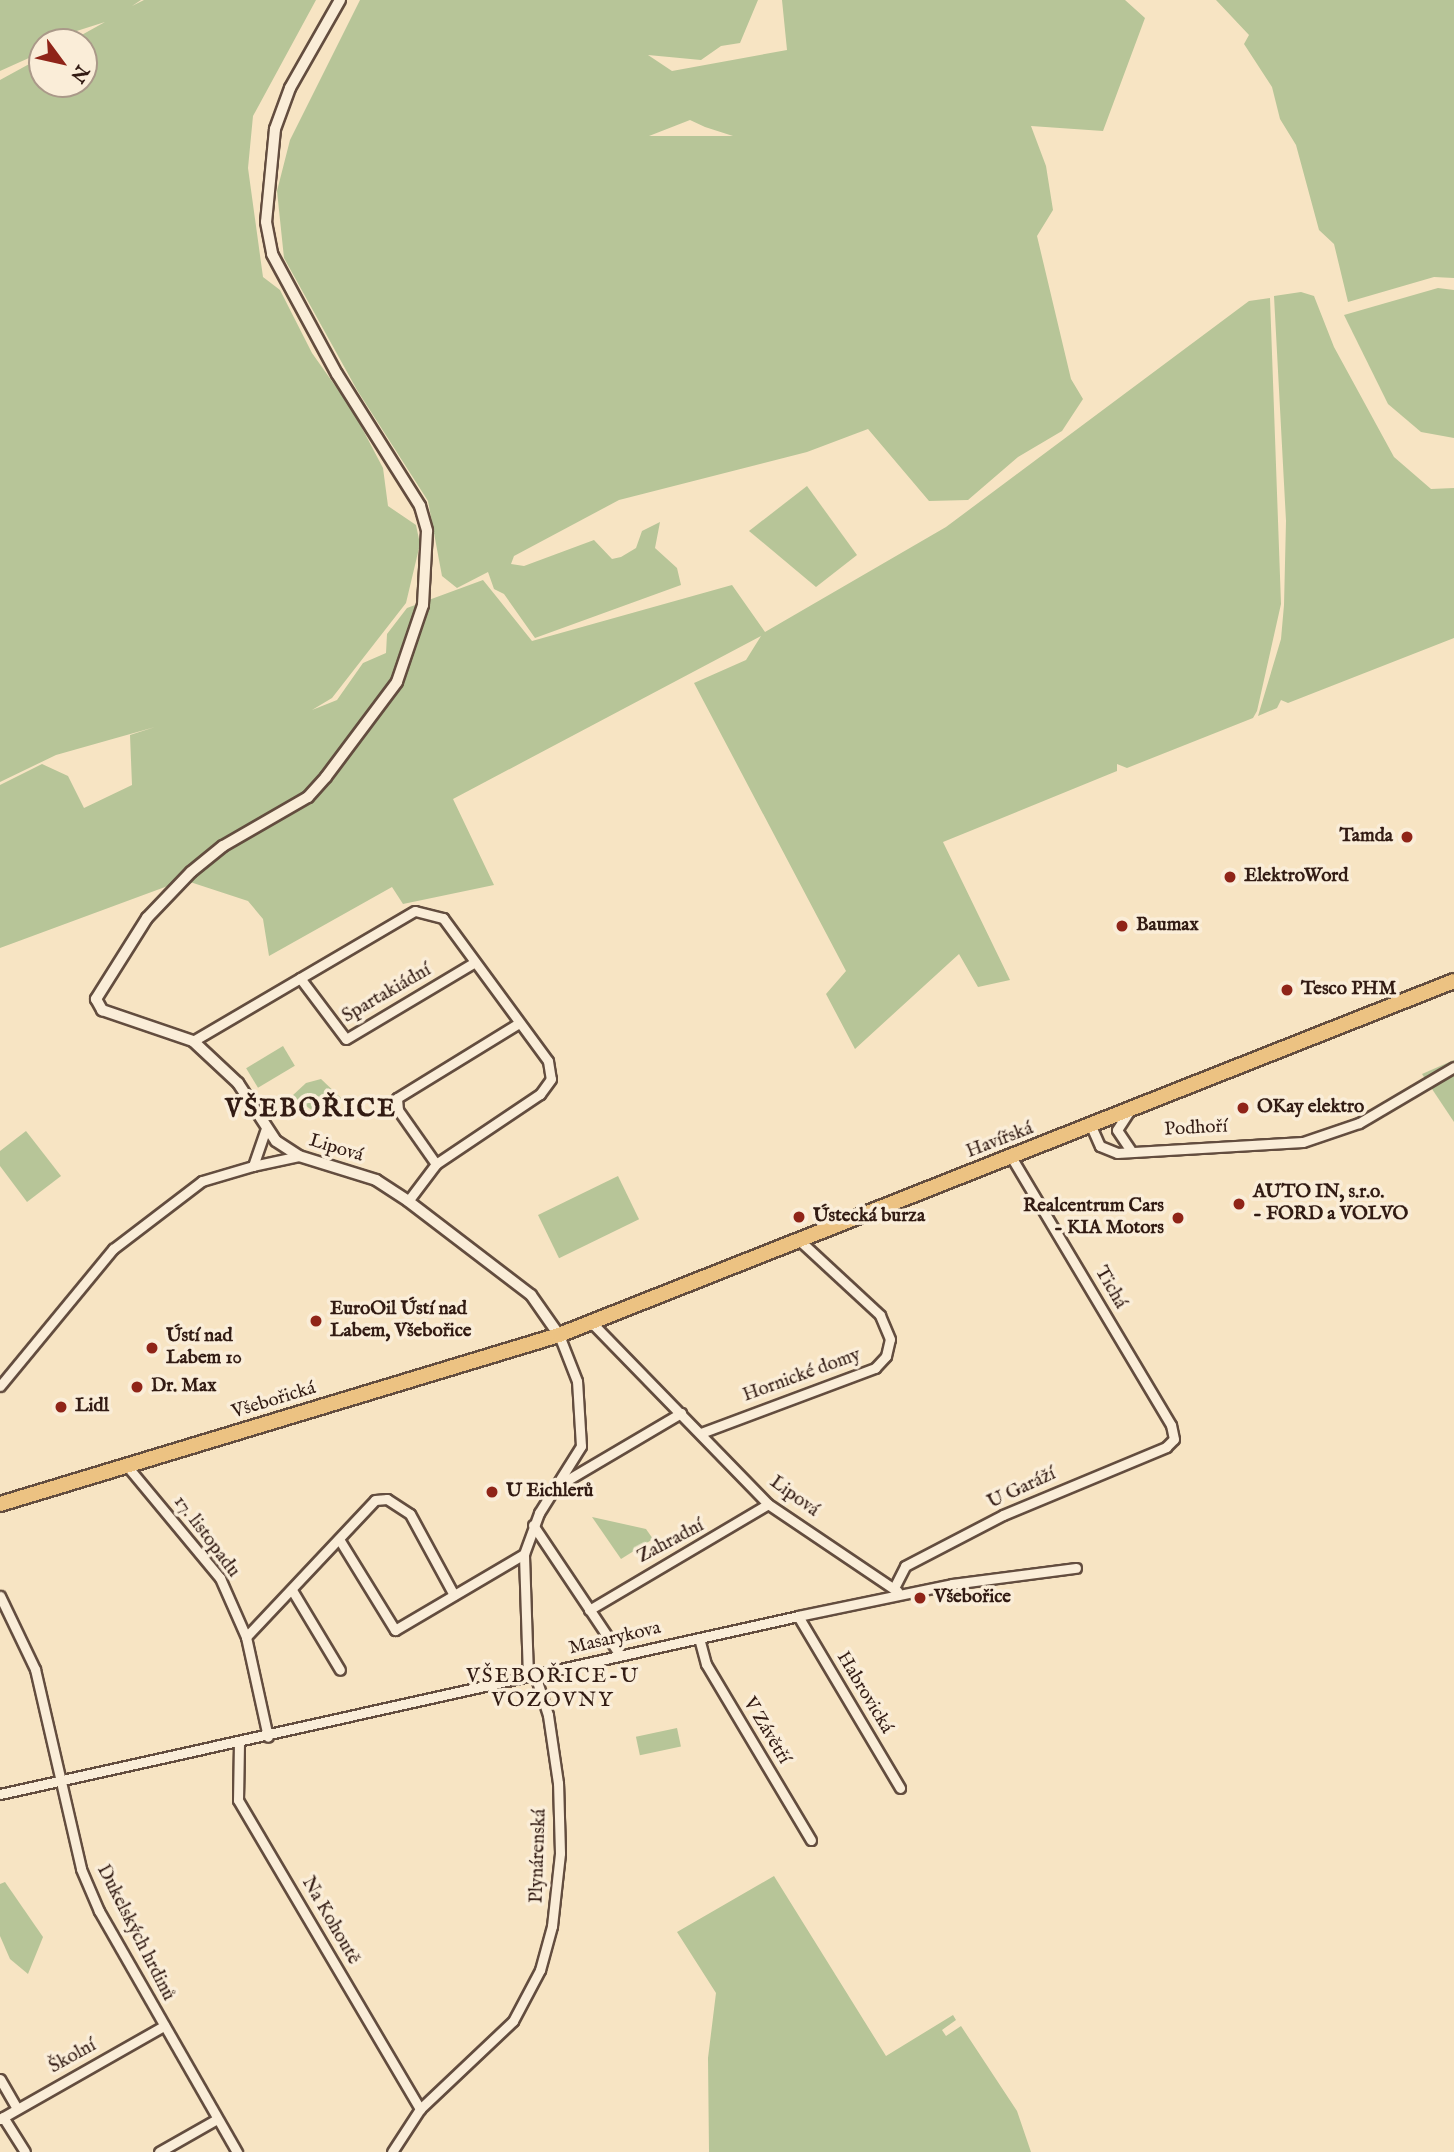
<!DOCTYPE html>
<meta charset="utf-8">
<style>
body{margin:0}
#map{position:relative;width:1454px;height:2152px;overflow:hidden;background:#f7e4c3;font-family:"IM FELL English",serif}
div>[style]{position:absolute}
.green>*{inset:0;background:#b7c598;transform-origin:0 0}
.roads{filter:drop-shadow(2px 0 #634d3f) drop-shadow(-2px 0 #634d3f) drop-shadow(0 2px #634d3f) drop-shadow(0 -2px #634d3f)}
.minor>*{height:9px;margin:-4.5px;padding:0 4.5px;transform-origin:4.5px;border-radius:4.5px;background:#faedd8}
.tertiary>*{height:10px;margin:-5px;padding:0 5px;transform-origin:5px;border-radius:5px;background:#faedd8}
.primary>*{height:14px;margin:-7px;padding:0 7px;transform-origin:7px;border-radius:7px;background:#ecc282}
.dots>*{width:19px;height:19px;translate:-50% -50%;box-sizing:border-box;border:4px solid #faedd8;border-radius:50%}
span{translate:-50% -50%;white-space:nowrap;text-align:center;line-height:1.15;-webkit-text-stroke:7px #faedd8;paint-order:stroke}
.poi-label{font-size:19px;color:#321b13;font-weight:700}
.right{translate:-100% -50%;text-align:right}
.left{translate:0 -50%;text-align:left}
.street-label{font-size:19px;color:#321b13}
.neighbourhood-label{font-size:21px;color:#321b13;letter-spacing:2px}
.district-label{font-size:26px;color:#321b13;font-weight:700;letter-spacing:2px}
.north{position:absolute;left:28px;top:28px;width:70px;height:70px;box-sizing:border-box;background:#faedd8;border:2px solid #aa9989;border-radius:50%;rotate:123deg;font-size:19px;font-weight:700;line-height:28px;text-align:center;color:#321b13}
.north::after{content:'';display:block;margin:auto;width:24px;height:32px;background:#8f2418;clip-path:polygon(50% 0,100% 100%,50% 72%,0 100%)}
</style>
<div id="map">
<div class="green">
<div style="clip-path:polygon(0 0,141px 0,132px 6px,144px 0,316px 0,253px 116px,248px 168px,263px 277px,280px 290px,312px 353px,353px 411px,383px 468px,388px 506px,416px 525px,420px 544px,406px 603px,332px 698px,312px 710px,337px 700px,363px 663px,386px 653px,387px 634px,407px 608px,483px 580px,532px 641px,732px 585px,765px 632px,946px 527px,1249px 301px,1270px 298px,1281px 604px,1257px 711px,1253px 718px,1127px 768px,1117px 764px,1117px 771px,943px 842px,1010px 980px,978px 987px,959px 954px,855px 1049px,826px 994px,846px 971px,694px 683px,746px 660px,761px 636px,453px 799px,494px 885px,403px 904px,392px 887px,269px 956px,263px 919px,248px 901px,184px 880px,0 948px,0 785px,42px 764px,68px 776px,84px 808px,132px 785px,130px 735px,155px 727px,56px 755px,0 782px,0 80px,42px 57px,42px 84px,84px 84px,84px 42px,69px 42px,105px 22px,42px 42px,40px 53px,0 71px)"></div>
<div style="clip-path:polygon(evenodd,360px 0,758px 0,740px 43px,721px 46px,701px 60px,648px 55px,672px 71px,787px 50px,782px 0,1125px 0,1145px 18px,1103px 131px,1031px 126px,1046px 166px,1053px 210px,1037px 236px,1071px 379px,1083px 399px,1062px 431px,1018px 457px,968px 500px,929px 501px,868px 429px,807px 452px,619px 500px,514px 556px,511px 564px,524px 566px,594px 540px,612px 559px,621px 557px,636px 548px,642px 531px,660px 522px,655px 548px,677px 568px,681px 585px,535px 638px,504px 594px,494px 589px,488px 572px,457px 588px,442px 576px,428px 501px,357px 390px,284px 258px,277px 191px,290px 140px,360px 0,690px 120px,705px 127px,733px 136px,649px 136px,690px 120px)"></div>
<div style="clip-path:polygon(1216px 0,1454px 0,1454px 278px,1434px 277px,1348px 302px,1334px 244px,1319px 230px,1296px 145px,1280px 119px,1272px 87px,1244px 44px,1249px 35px)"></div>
<div style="clip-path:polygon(1438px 288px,1454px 290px,1454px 438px,1421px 432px,1388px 404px,1344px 315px)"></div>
<div style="clip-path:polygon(1301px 292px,1314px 296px,1334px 347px,1394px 457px,1431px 489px,1454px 488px,1454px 638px,1288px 703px,1281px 700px,1277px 708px,1258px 716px,1281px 639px,1284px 605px,1286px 521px,1274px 296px)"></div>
<div style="clip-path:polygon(807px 486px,857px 555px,816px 587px,749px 531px)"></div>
<div style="left:283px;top:1046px;width:23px;height:43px;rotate:59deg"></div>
<div style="clip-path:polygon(1454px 1060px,1454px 1122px,1422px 1074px)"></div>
<div style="clip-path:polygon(321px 1079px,341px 1098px,336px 1114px,323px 1118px,292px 1096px,306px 1083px)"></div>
<div style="clip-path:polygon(26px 1131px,61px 1176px,27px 1202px,0 1166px,0 1151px)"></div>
<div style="left:618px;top:1176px;width:48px;height:89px;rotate:64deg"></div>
<div style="clip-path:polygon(592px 1517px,646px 1529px,653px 1539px,621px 1559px)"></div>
<div style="left:677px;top:1728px;width:19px;height:42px;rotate:78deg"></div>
<div style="clip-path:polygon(774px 1876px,886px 2056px,953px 2015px,956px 2020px,942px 2030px,946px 2036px,961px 2026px,1017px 2111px,1031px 2152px,709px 2152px,708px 2058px,716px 1993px,677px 1932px)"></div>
<div style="clip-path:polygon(5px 1882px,43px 1937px,28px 1974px,10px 1959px,0 1936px,0 1884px)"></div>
</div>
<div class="roads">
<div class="minor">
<div style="left:300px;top:978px;width:76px;rotate:53deg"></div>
<div style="left:346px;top:1039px;width:150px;rotate:-30.8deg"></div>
<div style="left:193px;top:1041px;width:257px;rotate:-30.4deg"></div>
<div style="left:415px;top:911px;width:29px;rotate:14deg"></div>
<div style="left:443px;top:918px;width:177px;rotate:53.7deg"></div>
<div style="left:548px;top:1061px;width:18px;rotate:81deg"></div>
<div style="left:551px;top:1079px;width:19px;rotate:126deg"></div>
<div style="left:540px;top:1094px;width:125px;rotate:146.1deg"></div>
<div style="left:436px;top:1164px;width:46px;rotate:127.1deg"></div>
<div style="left:1128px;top:1113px;width:20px;rotate:123deg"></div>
<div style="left:1117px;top:1130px;width:25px;rotate:56deg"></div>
<div style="left:1091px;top:1126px;width:22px;rotate:66deg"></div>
<div style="left:1100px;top:1146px;width:18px;rotate:22deg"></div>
<div style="left:1117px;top:1153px;width:186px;rotate:-3.4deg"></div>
<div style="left:1303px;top:1142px;width:59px;rotate:-18.7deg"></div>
<div style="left:1359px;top:1123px;width:110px;rotate:-30.5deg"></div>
<div style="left:436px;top:1164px;width:66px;rotate:-125.1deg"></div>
<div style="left:398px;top:1110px;width:12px;rotate:-95deg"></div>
<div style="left:397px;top:1098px;width:143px;rotate:-31.6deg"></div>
<div style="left:253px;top:1166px;width:47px;rotate:-12.3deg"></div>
<div style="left:592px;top:1323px;width:252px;rotate:45.8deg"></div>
<div style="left:768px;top:1504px;width:156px;rotate:34deg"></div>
<div style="left:0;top:1386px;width:178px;rotate:-50.5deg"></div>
<div style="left:113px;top:1249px;width:112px;rotate:-37.4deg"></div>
<div style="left:202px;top:1181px;width:53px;rotate:-16.4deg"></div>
<div style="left:253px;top:1166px;width:39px;rotate:-71deg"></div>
<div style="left:701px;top:1433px;width:186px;rotate:-20.5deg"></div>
<div style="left:875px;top:1368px;width:16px;rotate:-47deg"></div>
<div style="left:886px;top:1356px;width:17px;rotate:-77deg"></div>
<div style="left:890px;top:1339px;width:26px;rotate:-113deg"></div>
<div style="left:880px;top:1315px;width:109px;rotate:-137.2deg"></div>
<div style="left:127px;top:1466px;width:146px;rotate:50.3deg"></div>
<div style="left:220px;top:1578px;width:64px;rotate:66.2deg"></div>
<div style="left:246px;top:1637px;width:102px;rotate:77.6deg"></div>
<div style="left:564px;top:1482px;width:136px;rotate:-30.5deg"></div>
<div style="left:533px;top:1525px;width:156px;rotate:56.2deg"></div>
<div style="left:339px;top:1539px;width:107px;rotate:58.4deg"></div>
<div style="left:395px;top:1630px;width:150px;rotate:-30.5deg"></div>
<div style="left:895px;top:1586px;width:22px;rotate:-63deg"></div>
<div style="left:905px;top:1566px;width:110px;rotate:-27.5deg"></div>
<div style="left:1003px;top:1515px;width:177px;rotate:-22.6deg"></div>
<div style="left:1166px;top:1447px;width:11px;rotate:-45deg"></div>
<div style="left:1174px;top:1439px;width:14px;rotate:-102deg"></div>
<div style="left:1171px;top:1425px;width:312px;rotate:-120.8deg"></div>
<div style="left:292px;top:1590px;width:93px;rotate:59deg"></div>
<div style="left:0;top:1596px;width:81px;rotate:64.4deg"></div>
<div style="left:35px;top:1669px;width:205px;rotate:77deg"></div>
<div style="left:81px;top:1869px;width:46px;rotate:66.8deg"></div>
<div style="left:99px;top:1911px;width:278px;rotate:60.2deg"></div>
<div style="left:589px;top:1610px;width:208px;rotate:-30.6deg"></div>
<div style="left:798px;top:1616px;width:200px;rotate:59.3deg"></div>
<div style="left:246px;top:1637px;width:188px;rotate:-46.7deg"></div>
<div style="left:375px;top:1500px;width:12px;rotate:-5deg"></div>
<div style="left:387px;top:1499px;width:27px;rotate:33deg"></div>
<div style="left:410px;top:1514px;width:92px;rotate:61.5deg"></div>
<div style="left:699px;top:1638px;width:27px;rotate:75deg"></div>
<div style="left:706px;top:1664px;width:205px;rotate:59.2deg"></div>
<div style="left:528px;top:1676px;width:122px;rotate:-91.9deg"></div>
<div style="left:524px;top:1554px;width:44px;rotate:-69.9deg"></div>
<div style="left:539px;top:1513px;width:79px;rotate:-57.9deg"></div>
<div style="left:581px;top:1446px;width:65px;rotate:-93.5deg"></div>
<div style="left:577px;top:1381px;width:49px;rotate:-111.4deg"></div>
<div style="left:239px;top:1743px;width:57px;rotate:91deg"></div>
<div style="left:238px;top:1800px;width:359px;rotate:59.5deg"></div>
<div style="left:0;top:1794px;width:818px;rotate:-12.57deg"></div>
<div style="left:798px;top:1616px;width:157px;rotate:-11.7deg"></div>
<div style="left:952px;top:1584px;width:125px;rotate:-7.4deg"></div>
<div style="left:0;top:2079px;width:34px;rotate:60deg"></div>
<div style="left:3px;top:2117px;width:41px;rotate:57.8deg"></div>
<div style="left:0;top:2119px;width:189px;rotate:-29.6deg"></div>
<div style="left:159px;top:2152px;width:67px;rotate:-29.6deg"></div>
<div style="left:392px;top:2152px;width:51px;rotate:-56.9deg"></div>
<div style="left:420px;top:2109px;width:128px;rotate:-43.4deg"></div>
<div style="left:513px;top:2021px;width:58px;rotate:-62.1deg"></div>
<div style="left:540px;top:1970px;width:46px;rotate:-74.7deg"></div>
<div style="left:552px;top:1926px;width:73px;rotate:-83.7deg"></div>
<div style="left:560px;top:1853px;width:70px;rotate:-91.6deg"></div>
<div style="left:558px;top:1783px;width:69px;rotate:-98.4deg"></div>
<div style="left:548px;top:1715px;width:42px;rotate:-108deg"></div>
</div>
<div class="tertiary">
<div style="left:340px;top:0;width:101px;rotate:119.6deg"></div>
<div style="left:290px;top:88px;width:44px;rotate:110.1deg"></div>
<div style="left:275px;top:129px;width:93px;rotate:95.5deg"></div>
<div style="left:266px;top:222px;width:33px;rotate:79deg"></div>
<div style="left:272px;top:254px;width:136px;rotate:61.6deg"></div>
<div style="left:337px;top:374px;width:156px;rotate:57.8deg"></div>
<div style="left:420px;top:506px;width:26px;rotate:74deg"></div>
<div style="left:427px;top:531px;width:74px;rotate:93.1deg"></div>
<div style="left:423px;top:605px;width:81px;rotate:108.7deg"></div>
<div style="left:397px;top:682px;width:119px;rotate:126.8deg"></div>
<div style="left:326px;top:777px;width:27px;rotate:132deg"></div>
<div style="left:308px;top:797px;width:98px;rotate:150deg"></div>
<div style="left:223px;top:846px;width:41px;rotate:140.9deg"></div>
<div style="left:191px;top:872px;width:64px;rotate:133.7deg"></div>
<div style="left:147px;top:918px;width:96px;rotate:122.2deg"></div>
<div style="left:96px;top:999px;width:13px;rotate:61deg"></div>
<div style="left:102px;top:1010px;width:96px;rotate:18.8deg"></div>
<div style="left:193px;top:1041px;width:62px;rotate:43deg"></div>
<div style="left:238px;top:1083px;width:69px;rotate:56.8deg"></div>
<div style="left:276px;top:1141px;width:27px;rotate:33deg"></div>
<div style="left:299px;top:1156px;width:81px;rotate:17.3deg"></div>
<div style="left:376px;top:1180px;width:38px;rotate:33deg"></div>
<div style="left:408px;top:1201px;width:155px;rotate:37.4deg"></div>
<div style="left:531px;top:1295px;width:49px;rotate:55deg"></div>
</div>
<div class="primary">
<div style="left:0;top:1504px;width:584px;rotate:-16.82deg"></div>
<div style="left:559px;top:1335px;width:962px;rotate:-21.58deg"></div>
</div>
</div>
<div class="dots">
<div style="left:1407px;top:837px;background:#8f2418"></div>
<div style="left:1230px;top:877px;background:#8f2418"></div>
<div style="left:1122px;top:926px;background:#8f2418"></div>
<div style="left:1287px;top:990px;background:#8f2418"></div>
<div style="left:1243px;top:1108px;background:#8f2418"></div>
<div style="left:1239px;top:1204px;background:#8f2418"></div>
<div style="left:799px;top:1217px;background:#8f2418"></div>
<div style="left:1178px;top:1218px;background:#8f2418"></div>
<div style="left:316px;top:1321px;background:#8f2418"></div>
<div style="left:152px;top:1348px;background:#8f2418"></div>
<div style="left:137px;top:1387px;background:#8f2418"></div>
<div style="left:61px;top:1407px;background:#8f2418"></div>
<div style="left:492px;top:1492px;background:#8f2418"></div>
<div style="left:920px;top:1598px;background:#8f2418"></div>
</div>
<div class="poi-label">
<span class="right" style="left:1393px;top:837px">Tamda</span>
<span class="left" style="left:1244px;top:877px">ElektroWord</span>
<span class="left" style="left:1136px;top:926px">Baumax</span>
<span class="left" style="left:1301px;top:990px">Tesco PHM</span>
<span class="left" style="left:1257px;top:1108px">OKay elektro</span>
<span class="left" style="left:1253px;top:1204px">AUTO IN, s.r.o.<br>- FORD a VOLVO</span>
<span class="right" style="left:1164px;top:1218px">Realcentrum Cars<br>- KIA Motors</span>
<span class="left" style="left:813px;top:1217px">Ústecká burza</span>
<span class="left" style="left:330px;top:1321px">EuroOil Ústí nad<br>Labem, Všebořice</span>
<span class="left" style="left:166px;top:1348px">Ústí nad<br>Labem 10</span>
<span class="left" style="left:151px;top:1387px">Dr. Max</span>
<span class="left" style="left:75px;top:1407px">Lidl</span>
<span class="left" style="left:506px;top:1492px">U Eichlerů</span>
<span class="left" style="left:934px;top:1598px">Všebořice</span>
</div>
<div class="street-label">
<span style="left:387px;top:994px;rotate:-30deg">Spartakiádní</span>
<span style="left:1196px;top:1129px;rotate:-3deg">Podhoří</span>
<span style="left:1000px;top:1141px;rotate:-21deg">Havířská</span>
<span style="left:336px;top:1149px;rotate:17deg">Lipová</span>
<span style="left:1110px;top:1288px;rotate:60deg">Tichá</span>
<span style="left:802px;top:1376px;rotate:-20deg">Hornické domy</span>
<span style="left:274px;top:1401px;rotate:-17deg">Všebořická</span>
<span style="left:1022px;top:1489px;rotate:-25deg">U Garáží</span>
<span style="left:794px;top:1497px;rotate:36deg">Lipová</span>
<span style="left:206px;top:1537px;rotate:53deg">17. listopadu</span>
<span style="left:671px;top:1542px;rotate:-28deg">Zahradní</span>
<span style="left:615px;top:1639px;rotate:-13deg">Masarykova</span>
<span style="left:864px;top:1693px;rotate:59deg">Habrovická</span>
<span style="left:766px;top:1731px;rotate:59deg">V Závětří</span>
<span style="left:539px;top:1856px;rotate:-88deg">Plynárenská</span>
<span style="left:330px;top:1921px;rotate:60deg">Na Kohoutě</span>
<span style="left:135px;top:1933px;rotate:63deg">Dukelských hrdinů</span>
<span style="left:73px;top:2057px;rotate:-29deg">Školní</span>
</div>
<div class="neighbourhood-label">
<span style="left:553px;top:1689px">VŠEBOŘICE-U<br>VOZOVNY</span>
</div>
<div class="district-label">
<span style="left:311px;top:1109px">VŠEBOŘICE</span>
</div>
<div class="north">N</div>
</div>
